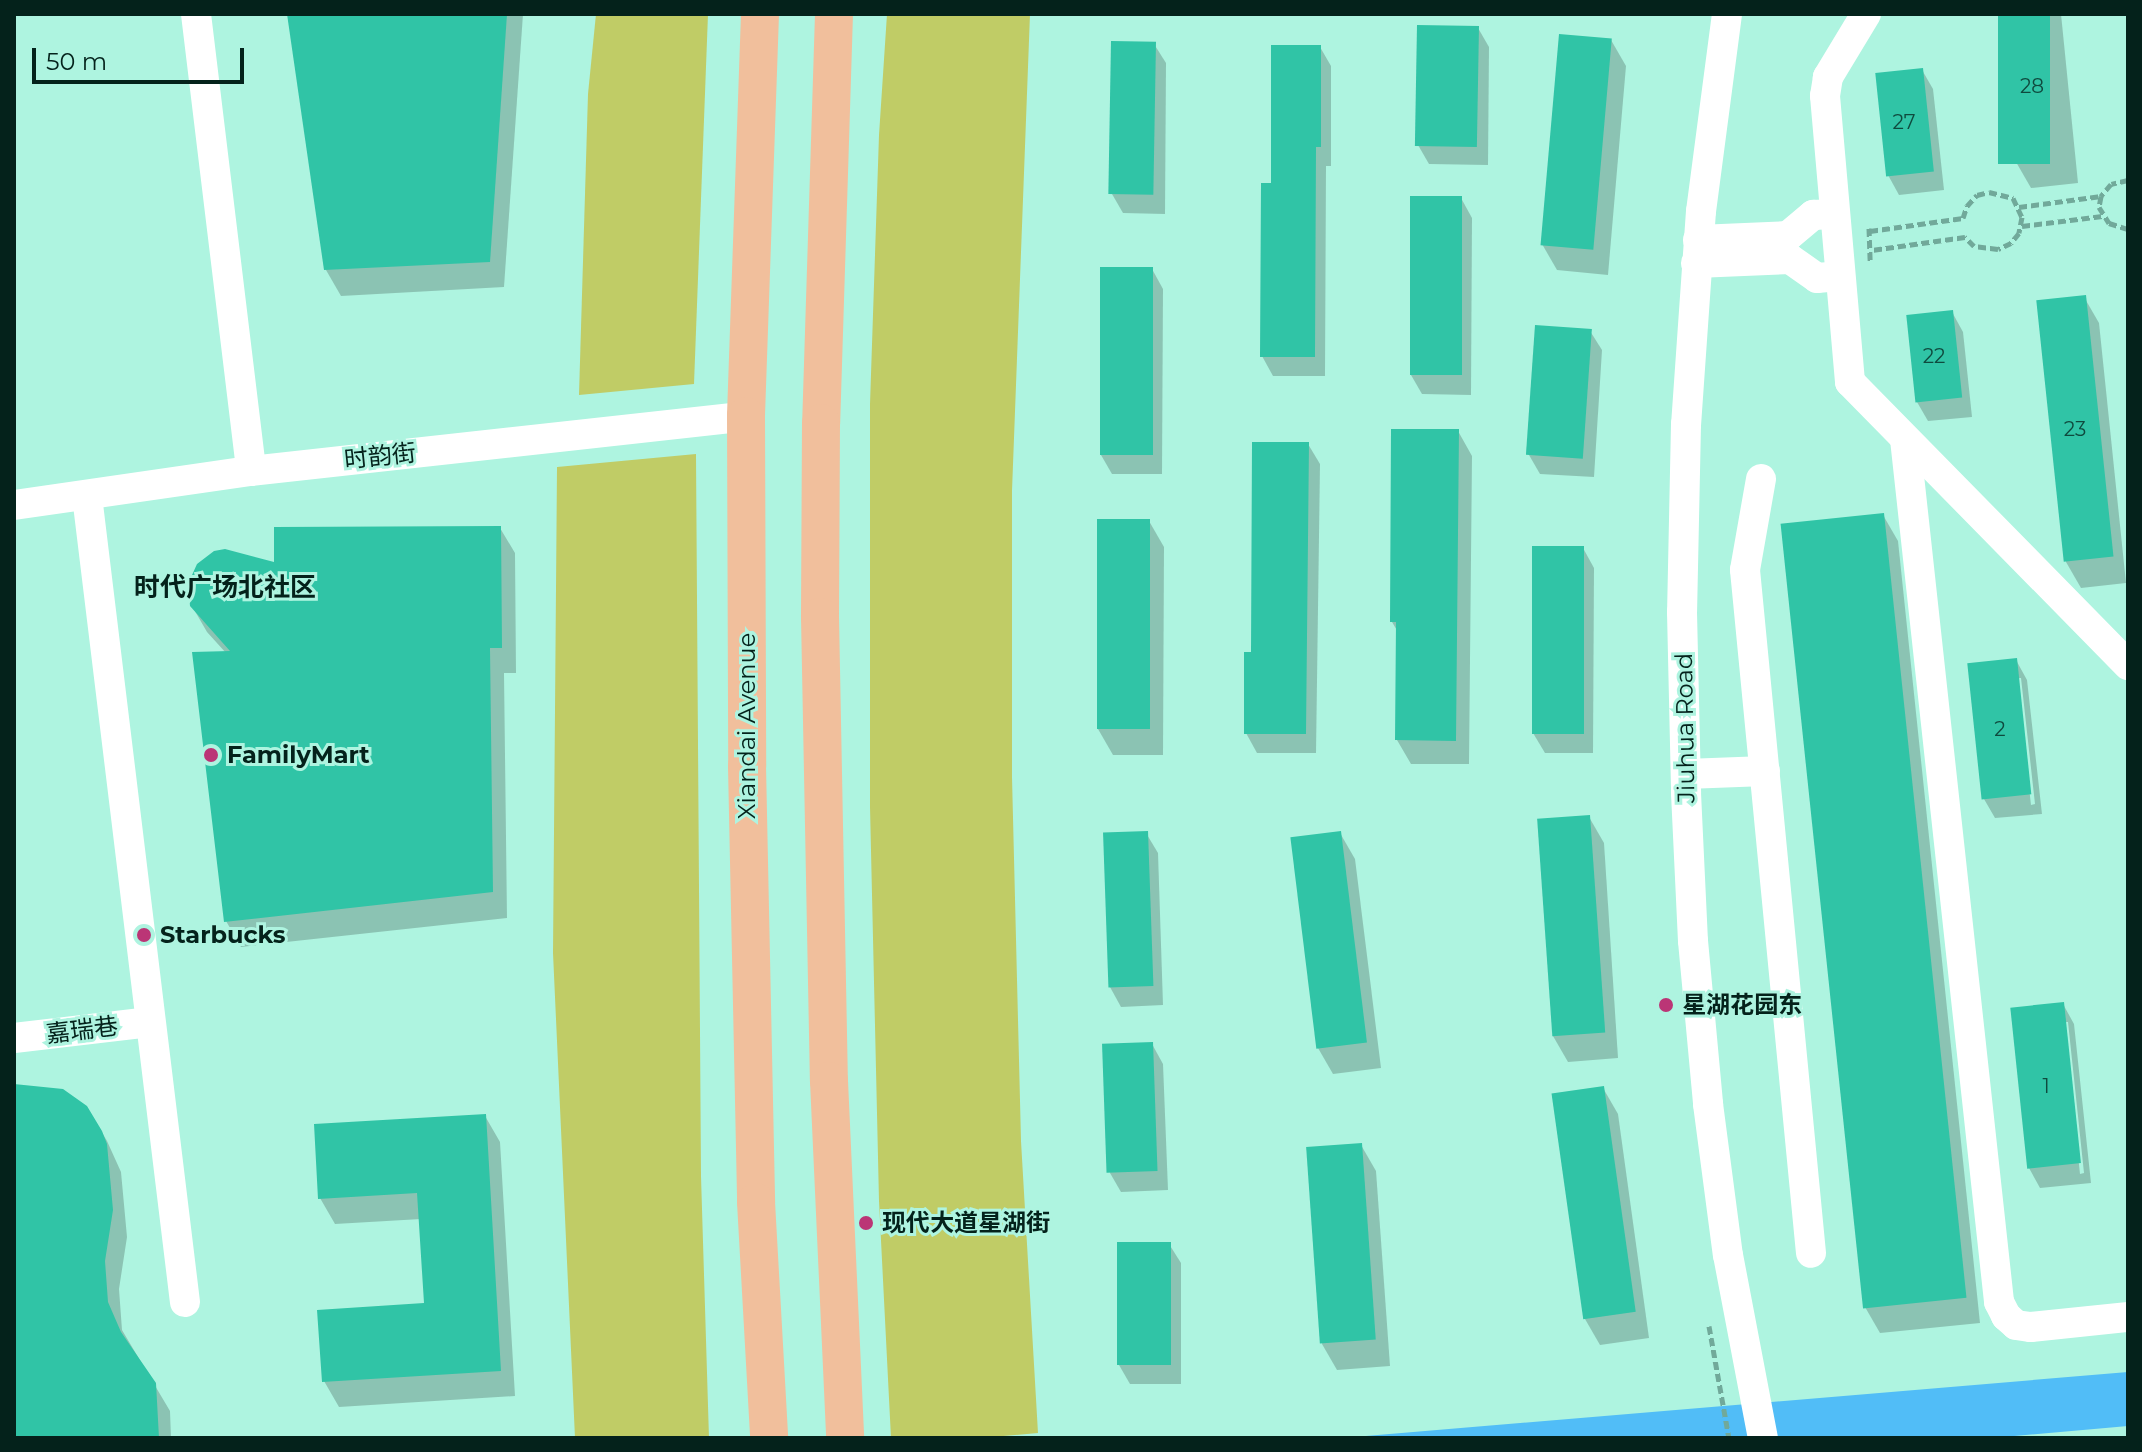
<!DOCTYPE html>
<meta charset="utf-8">
<style>
body{margin:0}
#map{position:relative;width:2142px;height:1452px;overflow:hidden;background:#aef4e0;font-family:Montserrat,"Noto Sans SC",sans-serif}
div>[style]{position:absolute}
.green>*{inset:0;background:#c0cc66}
.water>*{inset:0;background:#51bdf7}
.shadow>*{inset:0;background:#0003}
.building>*{inset:0;background:#30c4a6;transform-origin:0 0}
.path>*{height:5px;margin-top:-2.5px;transform-origin:0;background:repeating-linear-gradient(90deg,#71a99a 0 8px,transparent 0 12px)}
.minor>*{height:30px;margin:-15px;padding:0 15px;transform-origin:15px;border-radius:15px;background:#fff}
.major>*{height:38px;margin:-19px;padding:0 19px;transform-origin:19px;border-radius:19px;background:#f1bf9c}
.dots>*{width:22px;height:22px;translate:-50% -50%;box-sizing:border-box;border:4px solid #aef4e0;border-radius:50%}
span{translate:-50% -50%;white-space:nowrap;text-align:center;line-height:1.15;-webkit-text-stroke:6px #aef4e0;paint-order:stroke}
.number-label{font-size:20px;color:#0f4a3e}
.number-label span{-webkit-text-stroke-width:0}
.street-label{font-size:24px;color:#04221b}
.poi-label{font-size:24px;color:#04221b;font-weight:700}
.left{translate:0 -50%;text-align:left}
.neighbourhood-label{font-size:26px;color:#04221b;font-weight:700}
.frame{position:absolute;inset:0;border:16px solid #04221b;pointer-events:none}
.scale{position:absolute;left:32px;top:48px;width:212px;height:36px;box-sizing:border-box;border:4px solid #04221b;border-top:0;padding-left:10px;font-size:24px;line-height:28px;white-space:nowrap;color:#04221b;-webkit-text-stroke:6px #aef4e0;paint-order:stroke}
</style>
<div id="map">
<div class="green">
<div style="clip-path:polygon(596px 14px,708px 14px,694px 384px,579px 395px,588px 94px)"></div>
<div style="clip-path:polygon(887px 14px,1030px 14px,1012px 491px,1012px 777px,1021px 1141px,1038px 1433px,980px 1438px,891px 1438px,879px 1201px,870px 807px,870px 404px,879px 135px)"></div>
<div style="clip-path:polygon(696px 454px,701px 1176px,709px 1438px,575px 1438px,553px 953px,557px 467px)"></div>
</div>
<div class="water">
<div style="clip-path:polygon(2128px 1372px,2128px 1426px,1992px 1438px,1342px 1438px)"></div>
</div>
<div class="shadow">
<div style="clip-path:polygon(289px 14px,523px 14px,504px 287px,341px 296px,326px 270px)"></div>
<div style="clip-path:polygon(2000px 14px,2061px 14px,2078px 183px,2031px 188px,2016px 162px)"></div>
<div style="clip-path:polygon(1478px 28px,1489px 47px,1488px 165px,1429px 164px,1418px 145px)"></div>
<div style="clip-path:polygon(1611px 40px,1626px 66px,1608px 275px,1557px 270px,1542px 244px)"></div>
<div style="clip-path:polygon(1154px 44px,1166px 63px,1165px 214px,1123px 213px,1112px 194px)"></div>
<div style="clip-path:polygon(1320px 47px,1331px 66px,1331px 166px,1326px 166px,1325px 376px,1273px 376px,1262px 356px)"></div>
<div style="clip-path:polygon(1922px 70px,1933px 89px,1944px 190px,1899px 195px,1888px 175px)"></div>
<div style="clip-path:polygon(1461px 198px,1472px 218px,1471px 395px,1422px 394px,1411px 375px)"></div>
<div style="clip-path:polygon(1152px 269px,1163px 289px,1162px 474px,1112px 474px,1101px 455px)"></div>
<div style="clip-path:polygon(2084px 297px,2099px 323px,2126px 583px,2081px 588px,2066px 562px)"></div>
<div style="clip-path:polygon(1952px 312px,1963px 332px,1972px 417px,1928px 421px,1917px 402px)"></div>
<div style="clip-path:polygon(1590px 331px,1602px 350px,1594px 477px,1540px 474px,1529px 455px)"></div>
<div style="clip-path:polygon(1458px 431px,1472px 456px,1469px 764px,1411px 764px,1397px 740px,1398px 632px,1392px 622px)"></div>
<div style="clip-path:polygon(1308px 444px,1320px 464px,1316px 753px,1257px 753px,1246px 733px,1253px 654px)"></div>
<div style="clip-path:polygon(1883px 515px,1898px 541px,1980px 1323px,1880px 1333px,1865px 1307px)"></div>
<div style="clip-path:polygon(1149px 521px,1164px 547px,1163px 755px,1113px 755px,1098px 729px)"></div>
<div style="clip-path:polygon(500px 528px,515px 553px,516px 673px,504px 673px,507px 918px,241px 947px,226px 921px,226px 653px,207px 632px,192px 606px,277px 564px)"></div>
<div style="clip-path:polygon(1583px 548px,1594px 568px,1593px 753px,1545px 753px,1533px 733px)"></div>
<div style="clip-path:polygon(evenodd,2016px 660px,2027px 680px,2042px 814px,1995px 818px,1984px 799px,2016px 660px,2017px 678px,2021px 678px,2035px 804px,2031px 805px,2017px 678px)"></div>
<div style="clip-path:polygon(1589px 817px,1604px 843px,1618px 1058px,1568px 1062px,1553px 1036px)"></div>
<div style="clip-path:polygon(1146px 833px,1158px 853px,1163px 1005px,1121px 1007px,1110px 987px)"></div>
<div style="clip-path:polygon(1340px 833px,1355px 859px,1381px 1068px,1333px 1074px,1318px 1048px)"></div>
<div style="clip-path:polygon(evenodd,2063px 1004px,2074px 1024px,2091px 1183px,2040px 1188px,2029px 1168px,2063px 1004px,2064px 1022px,2068px 1022px,2084px 1173px,2080px 1174px,2064px 1022px)"></div>
<div style="clip-path:polygon(1152px 1044px,1163px 1064px,1168px 1190px,1121px 1192px,1110px 1173px)"></div>
<div style="clip-path:polygon(14px 1086px,91px 1114px,107px 1141px,121px 1172px,127px 1237px,119px 1289px,122px 1330px,170px 1411px,171px 1438px,14px 1438px)"></div>
<div style="clip-path:polygon(1603px 1088px,1618px 1114px,1649px 1338px,1600px 1345px,1585px 1319px)"></div>
<div style="clip-path:polygon(485px 1116px,500px 1142px,515px 1396px,339px 1407px,324px 1381px,426px 1305px,421px 1219px,335px 1224px,320px 1198px)"></div>
<div style="clip-path:polygon(1361px 1145px,1376px 1171px,1390px 1366px,1337px 1370px,1322px 1344px)"></div>
<div style="clip-path:polygon(1169px 1244px,1181px 1263px,1181px 1384px,1130px 1384px,1119px 1365px)"></div>
</div>
<div class="building">
<div style="clip-path:polygon(287px 14px,507px 14px,490px 262px,324px 270px)"></div>
<div style="left:1998px;top:14px;width:52px;height:150px"></div>
<div style="left:1417px;top:25px;width:62px;height:121px;rotate:1deg"></div>
<div style="left:1559px;top:34px;width:53px;height:212px;rotate:5deg"></div>
<div style="left:1111px;top:41px;width:45px;height:153px;rotate:1deg"></div>
<div style="clip-path:polygon(1271px 45px,1321px 45px,1321px 147px,1316px 147px,1315px 357px,1260px 357px,1261px 183px,1271px 183px)"></div>
<div style="left:1923px;top:68px;width:104px;height:48px;rotate:84deg"></div>
<div style="left:1410px;top:196px;width:52px;height:179px"></div>
<div style="left:1100px;top:267px;width:53px;height:188px"></div>
<div style="left:2086px;top:295px;width:263px;height:50px;rotate:84deg"></div>
<div style="left:1953px;top:310px;width:88px;height:47px;rotate:84deg"></div>
<div style="left:1535px;top:325px;width:57px;height:130px;rotate:4deg"></div>
<div style="clip-path:polygon(1391px 429px,1459px 429px,1456px 741px,1395px 740px,1396px 622px,1390px 622px)"></div>
<div style="clip-path:polygon(1252px 442px,1309px 442px,1306px 734px,1244px 734px,1244px 652px,1251px 652px)"></div>
<div style="left:1884px;top:513px;width:789px;height:104px;rotate:84deg"></div>
<div style="left:1097px;top:519px;width:53px;height:210px"></div>
<div style="clip-path:polygon(501px 526px,502px 648px,490px 648px,493px 892px,224px 922px,192px 652px,230px 651px,190px 606px,188px 584px,197px 564px,214px 551px,225px 549px,274px 562px,274px 527px)"></div>
<div style="left:1532px;top:546px;width:52px;height:188px"></div>
<div style="left:2017px;top:658px;width:137px;height:50px;rotate:84deg"></div>
<div style="left:1590px;top:815px;width:218px;height:53px;rotate:86deg"></div>
<div style="left:1148px;top:831px;width:155px;height:45px;rotate:88deg"></div>
<div style="left:1341px;top:831px;width:213px;height:51px;rotate:83deg"></div>
<div style="left:2064px;top:1002px;width:162px;height:54px;rotate:84deg"></div>
<div style="left:1153px;top:1042px;width:129px;height:51px;rotate:88deg"></div>
<div style="clip-path:polygon(14px 1084px,63px 1089px,87px 1106px,102px 1131px,107px 1144px,113px 1210px,105px 1261px,108px 1302px,121px 1332px,156px 1383px,159px 1438px,14px 1438px)"></div>
<div style="left:1604px;top:1086px;width:228px;height:53px;rotate:82deg"></div>
<div style="clip-path:polygon(486px 1114px,501px 1371px,322px 1382px,317px 1310px,424px 1303px,417px 1193px,318px 1199px,314px 1124px)"></div>
<div style="left:1362px;top:1143px;width:197px;height:56px;rotate:86deg"></div>
<div style="left:1117px;top:1242px;width:54px;height:123px"></div>
</div>
<div class="path">
<div style="left:2128px;top:180px;width:17px;rotate:167deg"></div>
<div style="left:2111px;top:184px;width:16px;rotate:130deg"></div>
<div style="left:2101px;top:196px;width:11px;rotate:100deg"></div>
<div style="left:2099px;top:207px;width:19px;rotate:58deg"></div>
<div style="left:2109px;top:223px;width:20px;rotate:18deg"></div>
<div style="left:2019px;top:207px;width:83px;rotate:-7.6deg"></div>
<div style="left:2022px;top:226px;width:81px;rotate:-7.1deg"></div>
<div style="left:1869px;top:228px;width:33px;rotate:88deg"></div>
<div style="left:1870px;top:231px;width:94px;rotate:-8deg"></div>
<div style="left:1963px;top:218px;width:13px;rotate:-72deg"></div>
<div style="left:1967px;top:206px;width:15px;rotate:-48deg"></div>
<div style="left:1977px;top:195px;width:12px;rotate:-14deg"></div>
<div style="left:1989px;top:192px;width:25px;rotate:14deg"></div>
<div style="left:2013px;top:198px;width:21px;rotate:65deg"></div>
<div style="left:2022px;top:217px;width:16px;rotate:101deg"></div>
<div style="left:2019px;top:233px;width:13px;rotate:129deg"></div>
<div style="left:2011px;top:243px;width:14px;rotate:155deg"></div>
<div style="left:1998px;top:249px;width:24px;rotate:-173deg"></div>
<div style="left:1974px;top:246px;width:13px;rotate:-135deg"></div>
<div style="left:1965px;top:237px;width:94px;rotate:172deg"></div>
<div style="left:1709px;top:1326px;width:114px;rotate:79.9deg"></div>
</div>
<div class="minor">
<div style="left:196px;top:14px;width:460px;rotate:83.1deg"></div>
<div style="left:1727px;top:14px;width:199px;rotate:97.5deg"></div>
<div style="left:1701px;top:211px;width:214px;rotate:94deg"></div>
<div style="left:1686px;top:424px;width:188px;rotate:91.2deg"></div>
<div style="left:1682px;top:612px;width:181px;rotate:88.7deg"></div>
<div style="left:1686px;top:793px;width:148px;rotate:87.3deg"></div>
<div style="left:1693px;top:941px;width:164px;rotate:84.7deg"></div>
<div style="left:1708px;top:1104px;width:152px;rotate:82.5deg"></div>
<div style="left:1728px;top:1255px;width:186px;rotate:79.2deg"></div>
<div style="left:1866px;top:14px;width:74px;rotate:121.1deg"></div>
<div style="left:1828px;top:77px;width:19px;rotate:99deg"></div>
<div style="left:1825px;top:96px;width:287px;rotate:85deg"></div>
<div style="left:1850px;top:382px;width:397px;rotate:45.5deg"></div>
<div style="left:1698px;top:240px;width:90px;rotate:-2.5deg"></div>
<div style="left:1788px;top:236px;width:33px;rotate:-40deg"></div>
<div style="left:1813px;top:215px;width:20px;rotate:-3deg"></div>
<div style="left:1696px;top:263px;width:94px;rotate:-2.4deg"></div>
<div style="left:1790px;top:259px;width:33px;rotate:35deg"></div>
<div style="left:1817px;top:278px;width:22px;rotate:-5deg"></div>
<div style="left:1905px;top:439px;width:868px;rotate:83.78deg"></div>
<div style="left:1999px;top:1302px;width:16px;rotate:63deg"></div>
<div style="left:2006px;top:1316px;width:13px;rotate:42deg"></div>
<div style="left:2016px;top:1325px;width:15px;rotate:8deg"></div>
<div style="left:2031px;top:1327px;width:98px;rotate:-5.9deg"></div>
<div style="left:1761px;top:479px;width:92px;rotate:100deg"></div>
<div style="left:1745px;top:570px;width:686px;rotate:84.48deg"></div>
<div style="left:87px;top:496px;width:812px;rotate:83.07deg"></div>
<div style="left:14px;top:505px;width:239px;rotate:-8.2deg"></div>
<div style="left:251px;top:471px;width:498px;rotate:-6.3deg"></div>
<div style="left:1686px;top:774px;width:79px;rotate:-2.2deg"></div>
<div style="left:14px;top:1038px;width:137px;rotate:-6.7deg"></div>
</div>
<div class="major">
<div style="left:760px;top:14px;width:402px;rotate:92deg"></div>
<div style="left:746px;top:416px;width:350px;rotate:89.8deg"></div>
<div style="left:747px;top:766px;width:436px;rotate:88.8deg"></div>
<div style="left:756px;top:1202px;width:236px;rotate:86.8deg"></div>
<div style="left:834px;top:14px;width:409px;rotate:91.8deg"></div>
<div style="left:821px;top:423px;width:194px;rotate:90.3deg"></div>
<div style="left:820px;top:617px;width:464px;rotate:88.9deg"></div>
<div style="left:829px;top:1081px;width:357px;rotate:87.4deg"></div>
</div>
<div class="dots">
<div style="left:211px;top:755px;background:#bb3576"></div>
<div style="left:144px;top:935px;background:#bb3576"></div>
<div style="left:1666px;top:1005px;background:#bb3576"></div>
<div style="left:866px;top:1223px;background:#bb3576"></div>
</div>
<div class="number-label">
<span style="left:2032px;top:86px">28</span>
<span style="left:1904px;top:122px">27</span>
<span style="left:1934px;top:356px">22</span>
<span style="left:2075px;top:429px">23</span>
<span style="left:2000px;top:729px">2</span>
<span style="left:2046px;top:1086px">1</span>
</div>
<div class="street-label">
<span style="left:380px;top:456px;rotate:-6deg">时韵街</span>
<span style="left:747px;top:726px;rotate:-90deg">Xiandai Avenue</span>
<span style="left:1685px;top:728px;rotate:-91deg">Jiuhua Road</span>
<span style="left:82px;top:1030px;rotate:-7deg">嘉瑞巷</span>
</div>
<div class="poi-label">
<span class="left" style="left:227px;top:755px">FamilyMart</span>
<span class="left" style="left:160px;top:935px">Starbucks</span>
<span class="left" style="left:1682px;top:1005px">星湖花园东</span>
<span class="left" style="left:882px;top:1223px">现代大道星湖街</span>
</div>
<div class="neighbourhood-label">
<span style="left:225px;top:588px">时代广场北社区</span>
</div>
<div class="frame"></div>
<div class="scale">50 m</div>
</div>
